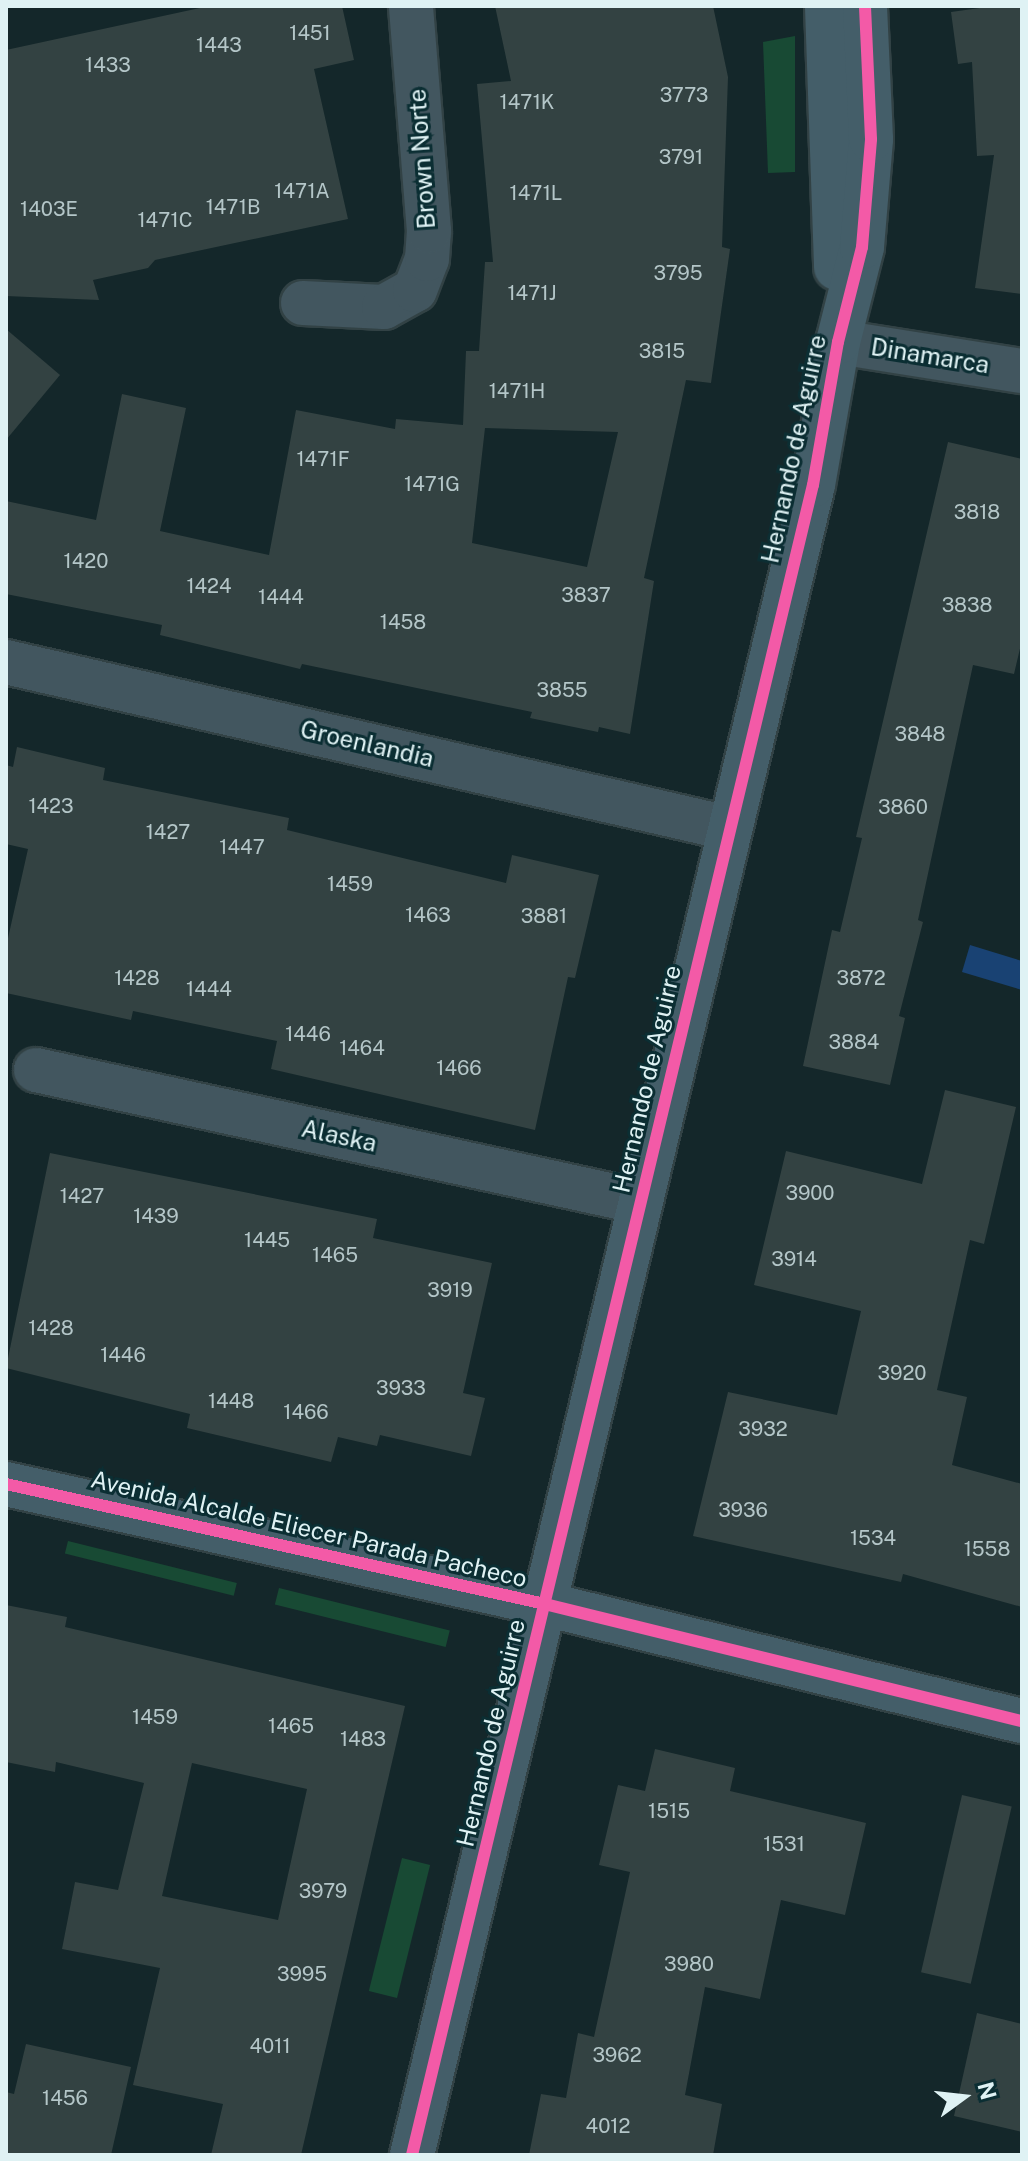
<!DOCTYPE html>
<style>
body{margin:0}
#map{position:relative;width:1028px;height:2161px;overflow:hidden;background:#14272a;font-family:"Public Sans",sans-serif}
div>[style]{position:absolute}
.green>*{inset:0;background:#184a34;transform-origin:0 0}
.water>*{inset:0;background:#194273}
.building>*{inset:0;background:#334242;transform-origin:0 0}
.roads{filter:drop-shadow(2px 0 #324245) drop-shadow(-2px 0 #324245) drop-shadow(0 2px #324245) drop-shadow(0 -2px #324245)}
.street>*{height:44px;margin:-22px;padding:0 22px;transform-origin:22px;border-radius:22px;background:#42565f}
.secondary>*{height:44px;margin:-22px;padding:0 22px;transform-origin:22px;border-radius:22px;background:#445e69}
.cycleway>*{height:12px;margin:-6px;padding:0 6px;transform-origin:6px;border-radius:6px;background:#f35aa7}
span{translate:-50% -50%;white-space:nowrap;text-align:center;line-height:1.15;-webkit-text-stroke:6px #0b2e33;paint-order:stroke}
.number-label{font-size:20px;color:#b4c6c8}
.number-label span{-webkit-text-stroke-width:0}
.street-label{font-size:24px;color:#dff2f4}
.frame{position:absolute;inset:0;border:8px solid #dff2f4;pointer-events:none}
.north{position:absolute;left:924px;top:2057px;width:80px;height:80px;-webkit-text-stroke:6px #0b2e33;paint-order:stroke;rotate:75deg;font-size:22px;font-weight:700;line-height:32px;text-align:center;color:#dff2f4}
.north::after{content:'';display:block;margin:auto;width:28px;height:36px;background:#dff2f4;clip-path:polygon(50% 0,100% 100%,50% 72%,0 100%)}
</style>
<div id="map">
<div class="green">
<div style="clip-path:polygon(795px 36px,795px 172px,768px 173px,763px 42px)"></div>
<div style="left:68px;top:1541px;width:174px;height:13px;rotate:14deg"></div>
<div style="left:279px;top:1588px;width:176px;height:17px;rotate:14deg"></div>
<div style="left:402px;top:1858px;width:29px;height:137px;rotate:14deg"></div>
</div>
<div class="water">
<div style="clip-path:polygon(970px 945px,1022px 961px,1022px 990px,962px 972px)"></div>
</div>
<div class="building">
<div style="clip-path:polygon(209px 6px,342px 6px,354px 60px,314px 69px,348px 219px,155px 260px,148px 268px,93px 280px,99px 300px,6px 296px,6px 50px)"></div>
<div style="clip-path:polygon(evenodd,495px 6px,713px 6px,728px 77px,722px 247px,730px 249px,711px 383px,686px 380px,644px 578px,654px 581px,630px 734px,599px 727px,598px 732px,530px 718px,532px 712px,302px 664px,300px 669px,160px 635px,162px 625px,6px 594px,6px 501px,96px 520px,122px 394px,186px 408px,160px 531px,269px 555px,296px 410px,395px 429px,396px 419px,463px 425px,466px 351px,479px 351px,485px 262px,493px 262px,477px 84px,511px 81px,495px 6px,485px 428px,618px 432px,587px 567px,472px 543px,485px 428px)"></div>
<div style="clip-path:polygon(994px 6px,1022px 6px,1022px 294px,975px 288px,994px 155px,977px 156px,972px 62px,958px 64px,951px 12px)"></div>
<div style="clip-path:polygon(6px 329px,60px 375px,6px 440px)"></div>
<div style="clip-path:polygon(948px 442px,1022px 459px,1022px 640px,1014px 674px,973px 665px,918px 920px,923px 922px,899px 1016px,905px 1018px,890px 1085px,803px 1066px,832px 930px,840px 932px,862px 838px,856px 837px)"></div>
<div style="clip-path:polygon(17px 747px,105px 768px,103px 780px,289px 818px,287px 830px,506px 883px,512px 855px,599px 875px,575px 978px,568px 977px,535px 1130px,271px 1069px,277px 1041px,133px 1011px,131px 1020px,6px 993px,6px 947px,28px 849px,6px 844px,6px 765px,13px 767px)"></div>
<div style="clip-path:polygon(945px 1090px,1016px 1107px,984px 1244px,970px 1240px,937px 1390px,967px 1397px,952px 1465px,1022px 1484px,1022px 1607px,903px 1574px,901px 1582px,693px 1536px,728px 1392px,837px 1415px,861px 1311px,754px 1285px,786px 1151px,922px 1184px)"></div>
<div style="clip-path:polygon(50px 1153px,377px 1219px,373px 1238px,492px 1263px,463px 1393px,485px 1398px,471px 1456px,380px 1435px,377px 1446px,338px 1437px,331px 1462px,187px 1428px,190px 1414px,6px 1368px)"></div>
<div style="clip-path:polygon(evenodd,6px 1605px,67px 1617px,65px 1627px,405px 1706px,301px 2155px,211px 2155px,223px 2104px,133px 2085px,160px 1968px,62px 1949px,75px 1882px,118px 1890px,144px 1783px,56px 1762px,55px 1772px,6px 1762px,6px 1605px,192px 1763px,307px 1789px,278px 1920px,162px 1896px,192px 1763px)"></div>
<div style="clip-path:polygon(655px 1749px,735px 1768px,730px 1791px,866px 1823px,845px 1915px,781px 1900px,760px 1999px,705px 1987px,685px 2095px,722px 2104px,713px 2155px,529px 2155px,541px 2094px,566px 2098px,578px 2033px,594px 2037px,630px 1872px,599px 1865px,618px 1785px,645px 1791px)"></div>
<div style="left:962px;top:1795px;width:51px;height:182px;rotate:13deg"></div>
<div style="clip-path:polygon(977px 2013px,1022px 2024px,1022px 2132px,954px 2116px)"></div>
<div style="clip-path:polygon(26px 2044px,131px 2067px,111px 2155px,6px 2155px,6px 2092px,14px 2094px)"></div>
</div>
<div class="roads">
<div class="street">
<div style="left:303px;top:303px;width:81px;rotate:2.8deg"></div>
<div style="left:384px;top:307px;width:35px;rotate:-29deg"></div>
<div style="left:415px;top:290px;width:33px;rotate:-69deg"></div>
<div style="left:427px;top:259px;width:28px;rotate:-86deg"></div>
<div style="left:429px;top:231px;width:226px;rotate:-94.6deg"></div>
<div style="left:838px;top:342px;width:186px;rotate:9deg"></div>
<div style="left:6px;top:662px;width:741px;rotate:12.95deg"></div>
<div style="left:36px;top:1070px;width:619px;rotate:12.31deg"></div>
</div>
<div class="secondary">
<div style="left:827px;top:6px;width:262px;rotate:88deg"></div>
<div style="left:6px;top:1484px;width:552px;rotate:12.55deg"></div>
<div style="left:545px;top:1604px;width:491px;rotate:13.8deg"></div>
<div style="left:412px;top:2155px;width:1717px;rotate:-76.5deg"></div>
<div style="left:813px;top:485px;width:145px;rotate:-80.1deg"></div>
<div style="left:838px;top:342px;width:98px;rotate:-75.8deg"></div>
<div style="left:862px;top:247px;width:108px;rotate:-85.2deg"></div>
<div style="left:871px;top:139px;width:133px;rotate:-92.6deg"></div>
</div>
</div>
<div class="cycleway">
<div style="left:6px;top:1484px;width:552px;rotate:12.55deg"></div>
<div style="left:545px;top:1604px;width:491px;rotate:13.8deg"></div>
<div style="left:412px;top:2155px;width:1717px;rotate:-76.5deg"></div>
<div style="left:813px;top:485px;width:145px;rotate:-80.1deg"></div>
<div style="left:838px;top:342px;width:98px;rotate:-75.8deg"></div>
<div style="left:862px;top:247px;width:108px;rotate:-85.2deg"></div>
<div style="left:871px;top:139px;width:133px;rotate:-92.6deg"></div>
</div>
<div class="number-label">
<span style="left:310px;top:33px">1451</span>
<span style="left:219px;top:45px">1443</span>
<span style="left:108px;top:65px">1433</span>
<span style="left:684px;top:95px">3773</span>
<span style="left:527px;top:102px">1471K</span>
<span style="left:681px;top:157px">3791</span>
<span style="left:302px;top:191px">1471A</span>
<span style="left:536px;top:193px">1471L</span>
<span style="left:233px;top:207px">1471B</span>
<span style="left:49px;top:209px">1403E</span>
<span style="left:165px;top:220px">1471C</span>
<span style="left:678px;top:273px">3795</span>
<span style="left:532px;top:293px">1471J</span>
<span style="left:662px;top:351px">3815</span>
<span style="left:517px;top:391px">1471H</span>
<span style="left:323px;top:459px">1471F</span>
<span style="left:432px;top:484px">1471G</span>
<span style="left:977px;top:512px">3818</span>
<span style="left:86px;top:561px">1420</span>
<span style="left:209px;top:586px">1424</span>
<span style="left:586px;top:595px">3837</span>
<span style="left:281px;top:597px">1444</span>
<span style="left:967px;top:605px">3838</span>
<span style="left:403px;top:622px">1458</span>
<span style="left:562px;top:690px">3855</span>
<span style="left:920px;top:734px">3848</span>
<span style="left:51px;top:806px">1423</span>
<span style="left:903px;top:807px">3860</span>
<span style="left:168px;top:832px">1427</span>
<span style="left:242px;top:847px">1447</span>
<span style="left:350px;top:884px">1459</span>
<span style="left:428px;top:915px">1463</span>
<span style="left:544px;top:916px">3881</span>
<span style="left:137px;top:978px">1428</span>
<span style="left:861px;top:978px">3872</span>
<span style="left:209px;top:989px">1444</span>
<span style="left:308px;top:1034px">1446</span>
<span style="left:854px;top:1042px">3884</span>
<span style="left:362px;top:1048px">1464</span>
<span style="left:459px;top:1068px">1466</span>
<span style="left:810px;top:1193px">3900</span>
<span style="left:82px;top:1196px">1427</span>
<span style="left:156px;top:1216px">1439</span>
<span style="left:267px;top:1240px">1445</span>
<span style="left:335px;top:1255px">1465</span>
<span style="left:794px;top:1259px">3914</span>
<span style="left:450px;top:1290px">3919</span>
<span style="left:51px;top:1328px">1428</span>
<span style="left:123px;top:1355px">1446</span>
<span style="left:902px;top:1373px">3920</span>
<span style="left:401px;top:1388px">3933</span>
<span style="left:231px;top:1401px">1448</span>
<span style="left:306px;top:1412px">1466</span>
<span style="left:763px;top:1429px">3932</span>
<span style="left:743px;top:1510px">3936</span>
<span style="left:873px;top:1538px">1534</span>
<span style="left:987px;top:1549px">1558</span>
<span style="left:155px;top:1717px">1459</span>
<span style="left:291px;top:1726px">1465</span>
<span style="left:363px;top:1739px">1483</span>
<span style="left:669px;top:1811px">1515</span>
<span style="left:784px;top:1844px">1531</span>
<span style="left:323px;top:1891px">3979</span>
<span style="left:689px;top:1964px">3980</span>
<span style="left:302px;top:1974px">3995</span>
<span style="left:270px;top:2046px">4011</span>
<span style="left:617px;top:2055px">3962</span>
<span style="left:65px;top:2098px">1456</span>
<span style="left:608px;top:2126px">4012</span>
</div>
<div class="street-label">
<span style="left:422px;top:159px;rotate:-94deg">Brown Norte</span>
<span style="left:930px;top:356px;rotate:9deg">Dinamarca</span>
<span style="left:794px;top:449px;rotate:-78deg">Hernando de Aguirre</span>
<span style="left:367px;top:744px;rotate:13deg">Groenlandia</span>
<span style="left:647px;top:1079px;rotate:-77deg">Hernando de Aguirre</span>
<span style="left:339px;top:1136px;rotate:12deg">Alaska</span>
<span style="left:309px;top:1529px;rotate:13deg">Avenida Alcalde Eliecer Parada Pacheco</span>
<span style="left:491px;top:1733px;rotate:-77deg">Hernando de Aguirre</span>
</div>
<div class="frame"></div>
<div class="north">N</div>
</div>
